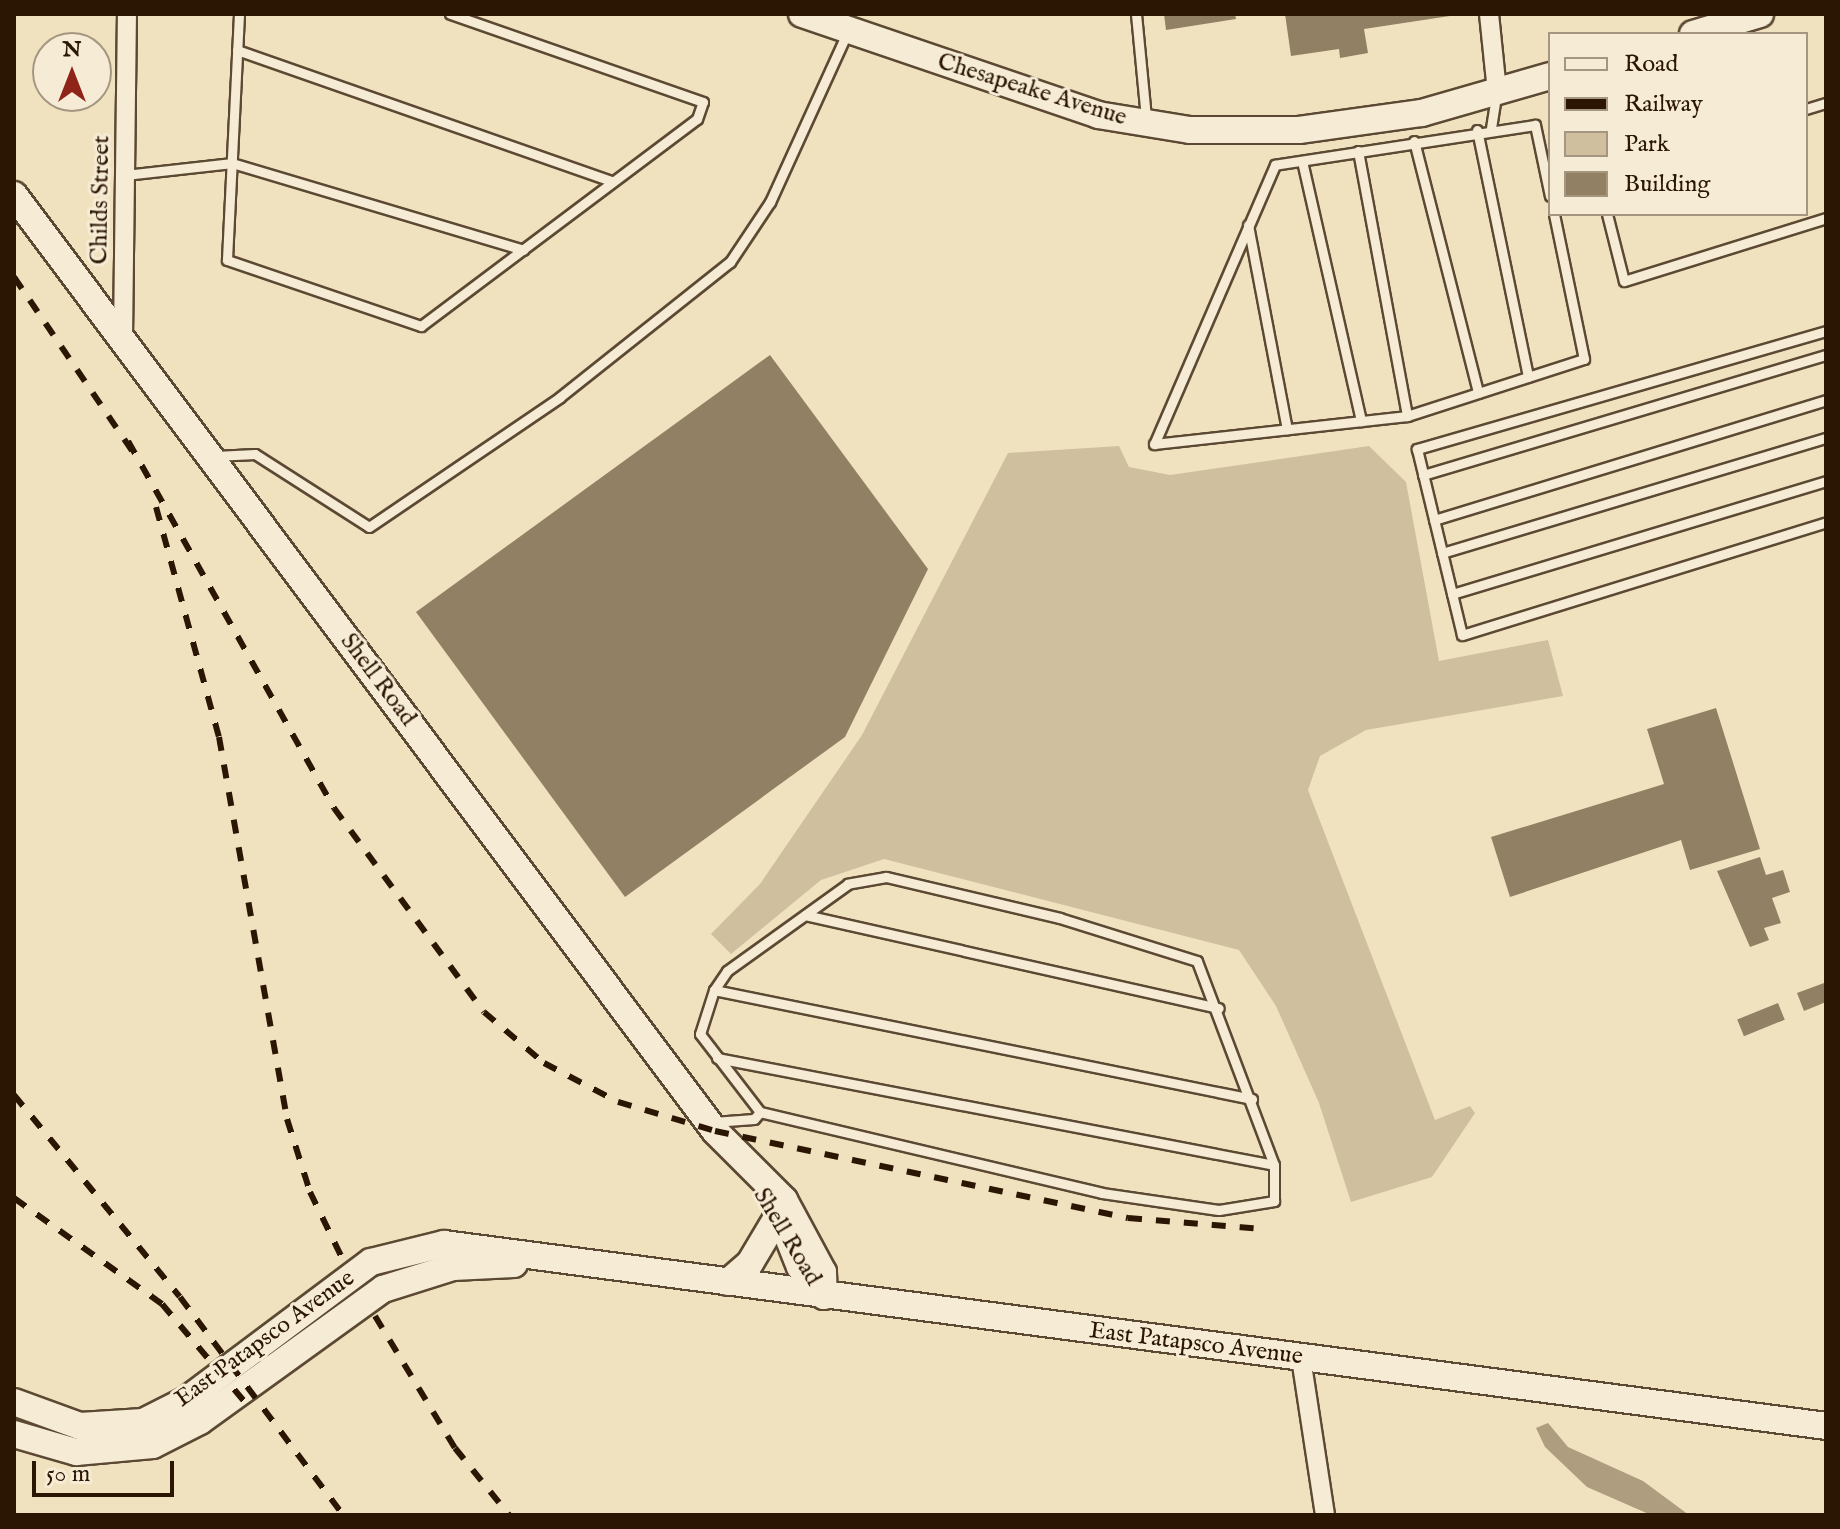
<!DOCTYPE html>
<style>
body{margin:0}
#map{position:relative;width:1840px;height:1529px;overflow:hidden;background:#f1e2bf;font-family:"IM FELL English",serif}
div>[style]{position:absolute}
.green>*{inset:0;background:#cfbf9f}
.water>*{inset:0;background:#ae9d7f}
.building>*{inset:0;background:#928065;transform-origin:0 0}
.roads{filter:drop-shadow(2px 0 #5c4933) drop-shadow(-2px 0 #5c4933) drop-shadow(0 2px #5c4933) drop-shadow(0 -2px #5c4933)}
.lane>*{height:9px;margin:-4.5px;padding:0 4.5px;transform-origin:4.5px;border-radius:4.5px;background:#f6ecd5}
.street>*{height:18px;margin:-9px;padding:0 9px;transform-origin:9px;border-radius:9px;background:#f6ecd5}
.secondary>*{height:26px;margin:-13px;padding:0 13px;transform-origin:13px;border-radius:13px;background:#f6ecd5}
.rail>*{height:6px;margin-top:-3px;transform-origin:0;background:repeating-linear-gradient(90deg,#2b1604 0 14px,transparent 0 28px)}
span{translate:-50% -50%;white-space:nowrap;text-align:center;line-height:1.15;-webkit-text-stroke:6px #f6ecd5;paint-order:stroke}
.street-label{font-size:24px;color:#2b1604}
.frame{position:absolute;inset:0;border:16px solid #2b1604;pointer-events:none}
.legend{position:absolute;left:1548px;top:32px;width:260px;height:184px;box-sizing:border-box;background:#f6ecd5;border:2px solid #a59681;margin:0;padding:10px 14px;list-style:none;font-size:24px;color:#2b1604}
.legend li{display:flex;align-items:center;gap:16px;height:40px}
.legend b{width:40px;border:2px solid #a59681}
.north{position:absolute;left:32px;top:32px;width:80px;height:80px;box-sizing:border-box;background:#f6ecd5;border:2px solid #a59681;border-radius:50%;rotate:0deg;font-size:22px;font-weight:700;line-height:32px;text-align:center;color:#2b1604}
.north::after{content:'';display:block;margin:auto;width:28px;height:36px;background:#8f2418;clip-path:polygon(50% 0,100% 100%,50% 72%,0 100%)}
.scale{position:absolute;left:32px;top:1461px;width:142px;height:36px;box-sizing:border-box;border:4px solid #2b1604;border-top:0;padding-left:10px;font-size:24px;line-height:28px;white-space:nowrap;color:#2b1604;-webkit-text-stroke:6px #f6ecd5;paint-order:stroke}
</style>
<div id="map">
<div class="green">
<div style="clip-path:polygon(1119px 446px,1129px 467px,1170px 475px,1369px 446px,1406px 482px,1439px 661px,1548px 640px,1563px 696px,1366px 730px,1320px 756px,1308px 790px,1435px 1120px,1470px 1106px,1475px 1113px,1432px 1177px,1351px 1202px,1319px 1103px,1276px 1006px,1239px 950px,884px 859px,821px 880px,731px 954px,711px 934px,760px 884px,862px 735px,1008px 453px)"></div>
</div>
<div class="water">
<div style="clip-path:polygon(1548px 1423px,1568px 1447px,1643px 1481px,1689px 1515px,1651px 1515px,1587px 1487px,1545px 1447px,1536px 1428px)"></div>
</div>
<div class="building">
<div style="clip-path:polygon(1164px 14px,1235px 14px,1236px 19px,1166px 30px)"></div>
<div style="clip-path:polygon(1285px 14px,1450px 14px,1450px 16px,1364px 29px,1368px 53px,1340px 58px,1339px 49px,1291px 56px)"></div>
<div style="clip-path:polygon(770px 355px,928px 569px,845px 737px,625px 897px,416px 612px)"></div>
<div style="clip-path:polygon(1716px 708px,1760px 849px,1690px 870px,1681px 840px,1510px 897px,1491px 837px,1664px 784px,1647px 729px)"></div>
<div style="clip-path:polygon(1760px 857px,1766px 875px,1783px 870px,1790px 892px,1772px 898px,1781px 923px,1764px 928px,1769px 940px,1750px 947px,1717px 871px)"></div>
<div style="clip-path:polygon(1824px 983px,1826px 1002px,1804px 1011px,1797px 993px)"></div>
<div style="left:1778px;top:1003px;width:18px;height:44px;rotate:68deg"></div>
</div>
<div class="roads">
<div class="lane">
<div style="left:239px;top:14px;width:246px;rotate:92.8deg"></div>
<div style="left:227px;top:260px;width:205px;rotate:18.8deg"></div>
<div style="left:421px;top:326px;width:345px;rotate:-36.9deg"></div>
<div style="left:697px;top:119px;width:18px;rotate:-71deg"></div>
<div style="left:703px;top:102px;width:268px;rotate:-160.8deg"></div>
<div style="left:1136px;top:14px;width:104px;rotate:84.5deg"></div>
<div style="left:237px;top:50px;width:398px;rotate:19.3deg"></div>
<div style="left:1806px;top:109px;width:21px;rotate:-17deg"></div>
<div style="left:1491px;top:128px;width:32px;rotate:-81deg"></div>
<div style="left:1477px;top:130px;width:252px;rotate:78.3deg"></div>
<div style="left:1414px;top:141px;width:260px;rotate:75.7deg"></div>
<div style="left:1358px;top:151px;width:269px;rotate:79.5deg"></div>
<div style="left:1302px;top:161px;width:267px;rotate:77.2deg"></div>
<div style="left:125px;top:175px;width:108px;rotate:-6.4deg"></div>
<div style="left:232px;top:163px;width:304px;rotate:16.6deg"></div>
<div style="left:1550px;top:196px;width:73px;rotate:-101.9deg"></div>
<div style="left:1535px;top:125px;width:263px;rotate:171.3deg"></div>
<div style="left:1275px;top:165px;width:304px;rotate:113.4deg"></div>
<div style="left:1154px;top:444px;width:255px;rotate:-6.3deg"></div>
<div style="left:1407px;top:416px;width:186px;rotate:-17.9deg"></div>
<div style="left:1584px;top:359px;width:148px;rotate:-101.7deg"></div>
<div style="left:1607px;top:214px;width:69px;rotate:75.8deg"></div>
<div style="left:1624px;top:281px;width:212px;rotate:-17.3deg"></div>
<div style="left:1248px;top:225px;width:208px;rotate:79.2deg"></div>
<div style="left:1826px;top:331px;width:426px;rotate:163.9deg"></div>
<div style="left:1417px;top:449px;width:191px;rotate:76.4deg"></div>
<div style="left:1462px;top:635px;width:381px;rotate:-17.2deg"></div>
<div style="left:215px;top:456px;width:40px;rotate:-2.9deg"></div>
<div style="left:255px;top:454px;width:135px;rotate:32.6deg"></div>
<div style="left:369px;top:527px;width:231px;rotate:-34.2deg"></div>
<div style="left:560px;top:397px;width:217px;rotate:-38.5deg"></div>
<div style="left:730px;top:262px;width:72px;rotate:-56.3deg"></div>
<div style="left:770px;top:202px;width:188px;rotate:-65.5deg"></div>
<div style="left:1423px;top:475px;width:420px;rotate:-16.6deg"></div>
<div style="left:1434px;top:520px;width:410px;rotate:-17deg"></div>
<div style="left:1442px;top:553px;width:401px;rotate:-16.7deg"></div>
<div style="left:1452px;top:594px;width:391px;rotate:-16.8deg"></div>
<div style="left:805px;top:915px;width:424px;rotate:12.7deg"></div>
<div style="left:714px;top:990px;width:549px;rotate:11.45deg"></div>
<div style="left:717px;top:1058px;width:567px;rotate:10.87deg"></div>
<div style="left:713px;top:1122px;width:41px;rotate:-4.2deg"></div>
<div style="left:754px;top:1119px;width:9px;rotate:-49deg"></div>
<div style="left:760px;top:1112px;width:351px;rotate:13.3deg"></div>
<div style="left:1102px;top:1193px;width:118px;rotate:8.3deg"></div>
<div style="left:1219px;top:1210px;width:56px;rotate:-9.3deg"></div>
<div style="left:1274px;top:1201px;width:36px;rotate:-90deg"></div>
<div style="left:1274px;top:1165px;width:218px;rotate:-110.7deg"></div>
<div style="left:1197px;top:961px;width:144px;rotate:-162.6deg"></div>
<div style="left:1060px;top:918px;width:179px;rotate:-166.7deg"></div>
<div style="left:886px;top:877px;width:39px;rotate:170deg"></div>
<div style="left:848px;top:884px;width:149px;rotate:144.3deg"></div>
<div style="left:727px;top:971px;width:23px;rotate:124deg"></div>
<div style="left:714px;top:990px;width:46px;rotate:107.7deg"></div>
<div style="left:700px;top:1034px;width:98px;rotate:52.4deg"></div>
</div>
<div class="street">
<div style="left:1489px;top:14px;width:78px;rotate:84.1deg"></div>
<div style="left:123px;top:338px;width:324px;rotate:-89.3deg"></div>
<div style="left:1301px;top:1358px;width:159px;rotate:81.3deg"></div>
</div>
<div class="secondary">
<div style="left:802px;top:14px;width:313px;rotate:18.8deg"></div>
<div style="left:1098px;top:115px;width:93px;rotate:9.3deg"></div>
<div style="left:1190px;top:130px;width:109px"></div>
<div style="left:1299px;top:130px;width:124px;rotate:-7.9deg"></div>
<div style="left:1422px;top:113px;width:133px;rotate:-16.1deg"></div>
<div style="left:1693px;top:34px;width:70px;rotate:-16.6deg"></div>
<div style="left:14px;top:195px;width:1169px;rotate:53.17deg"></div>
<div style="left:715px;top:1131px;width:98px;rotate:45deg"></div>
<div style="left:784px;top:1200px;width:82px;rotate:61.6deg"></div>
<div style="left:823px;top:1272px;width:24px;rotate:88deg"></div>
<div style="left:784px;top:1227px;width:43px;rotate:68.2deg"></div>
<div style="left:800px;top:1267px;width:38px;rotate:50deg"></div>
<div style="left:728px;top:1282px;width:29px;rotate:-41deg"></div>
<div style="left:750px;top:1263px;width:55px;rotate:-59.2deg"></div>
<div style="left:14px;top:1402px;width:70px;rotate:20deg"></div>
<div style="left:80px;top:1426px;width:63px;rotate:-3.6deg"></div>
<div style="left:143px;top:1422px;width:47px;rotate:-26.6deg"></div>
<div style="left:185px;top:1401px;width:232px;rotate:-36.8deg"></div>
<div style="left:371px;top:1262px;width:75px;rotate:-13.9deg"></div>
<div style="left:444px;top:1244px;width:1394px;rotate:7.5deg"></div>
<div style="left:14px;top:1434px;width:65px;rotate:16.2deg"></div>
<div style="left:76px;top:1452px;width:77px;rotate:-5.2deg"></div>
<div style="left:153px;top:1445px;width:53px;rotate:-27.1deg"></div>
<div style="left:200px;top:1421px;width:226px;rotate:-35.8deg"></div>
<div style="left:383px;top:1289px;width:73px;rotate:-17.4deg"></div>
<div style="left:453px;top:1267px;width:61px;rotate:-2.8deg"></div>
</div>
</div>
<div class="rail">
<div style="left:14px;top:277px;width:212px;rotate:55.8deg"></div>
<div style="left:128px;top:441px;width:421px;rotate:60.7deg"></div>
<div style="left:334px;top:808px;width:253px;rotate:53.7deg"></div>
<div style="left:484px;top:1012px;width:79px;rotate:40.4deg"></div>
<div style="left:544px;top:1063px;width:84px;rotate:27.8deg"></div>
<div style="left:618px;top:1102px;width:101px;rotate:16.6deg"></div>
<div style="left:715px;top:1131px;width:422px;rotate:11.9deg"></div>
<div style="left:1128px;top:1218px;width:135px;rotate:4.7deg"></div>
<div style="left:156px;top:507px;width:238px;rotate:74.7deg"></div>
<div style="left:219px;top:737px;width:388px;rotate:79.9deg"></div>
<div style="left:287px;top:1119px;width:77px;rotate:72.5deg"></div>
<div style="left:310px;top:1192px;width:73px;rotate:64.1deg"></div>
<div style="left:14px;top:1095px;width:261px;rotate:50.6deg"></div>
<div style="left:180px;top:1297px;width:272px;rotate:53.2deg"></div>
<div style="left:14px;top:1198px;width:182px;rotate:35.6deg"></div>
<div style="left:162px;top:1304px;width:127px;rotate:49.8deg"></div>
<div style="left:375px;top:1316px;width:154px;rotate:58.8deg"></div>
<div style="left:455px;top:1448px;width:86px;rotate:51.1deg"></div>
</div>
<div class="street-label">
<span style="left:1032px;top:90px;rotate:17deg">Chesapeake Avenue</span>
<span style="left:101px;top:200px;rotate:-89deg">Childs Street</span>
<span style="left:378px;top:680px;rotate:53deg">Shell Road</span>
<span style="left:787px;top:1237px;rotate:59deg">Shell Road</span>
<span style="left:265px;top:1339px;rotate:-36deg">East Patapsco Avenue</span>
<span style="left:1196px;top:1344px;rotate:7deg">East Patapsco Avenue</span>
</div>
<div class="frame"></div>
<ul class="legend">
<li><b style="height:10px;background:#f6ecd5"></b>Road</li>
<li><b style="height:10px;background:#2b1604"></b>Railway</li>
<li><b style="height:22px;background:#cfbf9f"></b>Park</li>
<li><b style="height:22px;background:#928065"></b>Building</li>
</ul>
<div class="north">N</div>
<div class="scale">50 m</div>
</div>
